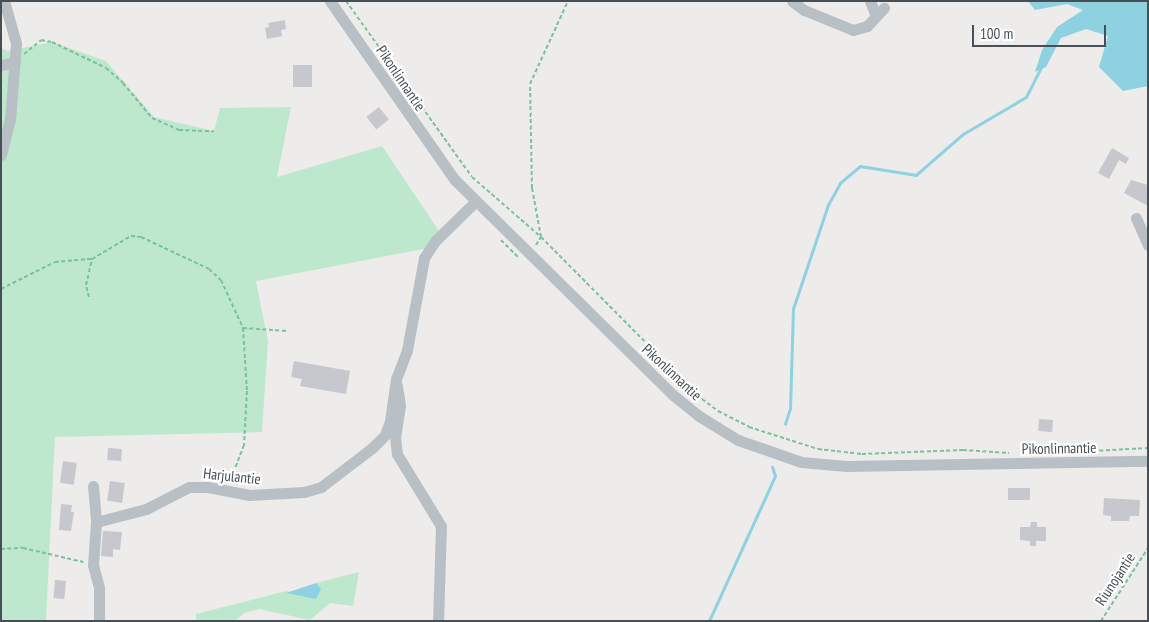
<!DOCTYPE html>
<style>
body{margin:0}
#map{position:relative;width:1149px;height:622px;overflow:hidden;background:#eeebeb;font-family:"PT Sans Narrow",sans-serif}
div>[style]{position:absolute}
.green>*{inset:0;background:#bde8cd}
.water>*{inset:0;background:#8ed1e1}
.stream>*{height:2.5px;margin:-1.25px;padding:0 1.25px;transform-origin:1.25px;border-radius:1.25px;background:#8ed1e1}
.building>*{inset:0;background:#c6c8ce;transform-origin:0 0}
.path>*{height:2px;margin-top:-1px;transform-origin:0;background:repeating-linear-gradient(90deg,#79c29d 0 4px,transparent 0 6.5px)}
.minor>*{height:11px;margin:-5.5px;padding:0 5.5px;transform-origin:5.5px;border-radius:5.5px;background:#b8c0c6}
span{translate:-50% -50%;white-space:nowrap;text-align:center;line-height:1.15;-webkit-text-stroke:4.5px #fff;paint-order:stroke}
.street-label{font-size:15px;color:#464f56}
.frame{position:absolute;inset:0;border:2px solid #464f56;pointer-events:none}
.scale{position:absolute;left:972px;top:25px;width:134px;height:22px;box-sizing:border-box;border:2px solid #464f56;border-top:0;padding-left:6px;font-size:15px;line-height:18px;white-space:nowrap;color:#464f56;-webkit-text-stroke:4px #fff;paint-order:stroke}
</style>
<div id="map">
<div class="green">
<div style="clip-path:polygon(52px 42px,106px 61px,154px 117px,214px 131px,220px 108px,291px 107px,277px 177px,382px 146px,441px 234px,429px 248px,256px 281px,268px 341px,262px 432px,55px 437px,46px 621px,1px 621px,1px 48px,8px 51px)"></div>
<div style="clip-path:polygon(359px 572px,353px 606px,330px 603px,310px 620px,259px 609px,244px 613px,235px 621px,196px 621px,196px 614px,286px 591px,300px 593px,303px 597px,316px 583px)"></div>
</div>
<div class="water">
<div style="clip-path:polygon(1028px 1px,1148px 1px,1148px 86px,1123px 91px,1099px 67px,1108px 36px,1086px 29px,1061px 38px,1046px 67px,1035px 72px,1042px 50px,1057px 27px,1083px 10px,1067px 4px,1035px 10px)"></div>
<div style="clip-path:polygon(316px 583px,321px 589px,316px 599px,286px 593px)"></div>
</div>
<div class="stream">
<div style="left:785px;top:424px;width:16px;rotate:-72deg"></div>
<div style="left:790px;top:409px;width:100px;rotate:-88.3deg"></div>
<div style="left:793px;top:309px;width:110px;rotate:-71.4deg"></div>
<div style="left:828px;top:205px;width:25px;rotate:-61deg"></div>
<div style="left:840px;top:183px;width:26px;rotate:-40deg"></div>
<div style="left:860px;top:166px;width:57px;rotate:9.1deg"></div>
<div style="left:916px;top:175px;width:62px;rotate:-41.1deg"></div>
<div style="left:963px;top:134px;width:73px;rotate:-30.4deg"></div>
<div style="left:1026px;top:97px;width:34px;rotate:-63deg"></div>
<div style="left:709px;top:621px;width:159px;rotate:-65.5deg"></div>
<div style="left:775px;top:476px;width:9px;rotate:-108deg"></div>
</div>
<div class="building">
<div style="clip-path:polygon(285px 20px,286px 29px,281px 30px,282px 36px,267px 39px,265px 28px,269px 27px,268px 23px)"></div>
<div style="left:293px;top:65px;width:19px;height:22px"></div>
<div style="left:379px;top:107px;width:16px;height:16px;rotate:52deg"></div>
<div style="clip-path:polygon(1112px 148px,1129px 158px,1126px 164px,1119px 160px,1109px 179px,1098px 173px)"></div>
<div style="clip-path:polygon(1131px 180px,1148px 185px,1148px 206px,1124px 193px)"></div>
<div style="clip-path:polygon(294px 361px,350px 371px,346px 394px,300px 386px,302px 379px,291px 377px)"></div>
<div style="left:1039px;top:419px;width:14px;height:12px;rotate:4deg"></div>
<div style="left:108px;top:448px;width:14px;height:12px;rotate:4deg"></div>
<div style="left:63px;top:461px;width:14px;height:22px;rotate:8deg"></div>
<div style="left:110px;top:481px;width:15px;height:20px;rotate:8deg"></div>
<div style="left:1008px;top:488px;width:22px;height:12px"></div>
<div style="clip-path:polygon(1104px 498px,1140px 500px,1139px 516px,1130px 516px,1129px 521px,1111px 521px,1111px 516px,1103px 515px)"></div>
<div style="clip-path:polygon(61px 504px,72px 505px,71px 512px,74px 512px,71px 531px,59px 530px)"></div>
<div style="clip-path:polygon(1031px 522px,1037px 522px,1037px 527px,1046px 527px,1046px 541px,1036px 541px,1036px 546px,1030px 546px,1030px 541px,1020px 540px,1020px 527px,1030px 527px)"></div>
<div style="clip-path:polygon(103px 531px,122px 532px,120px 550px,113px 549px,113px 557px,101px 556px)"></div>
<div style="left:55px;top:580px;width:11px;height:18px;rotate:5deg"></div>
</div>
<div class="path">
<div style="left:346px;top:1px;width:216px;rotate:54.4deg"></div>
<div style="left:472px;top:177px;width:91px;rotate:41deg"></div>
<div style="left:541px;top:237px;width:228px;rotate:45.2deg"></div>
<div style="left:702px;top:399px;width:20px;rotate:37deg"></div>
<div style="left:718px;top:411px;width:35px;rotate:27deg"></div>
<div style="left:749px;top:427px;width:72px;rotate:17.7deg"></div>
<div style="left:818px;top:449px;width:44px;rotate:6.5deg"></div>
<div style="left:862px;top:454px;width:101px;rotate:-2.3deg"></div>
<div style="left:963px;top:450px;width:46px;rotate:3.7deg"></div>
<div style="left:24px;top:54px;width:22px;rotate:-39deg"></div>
<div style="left:41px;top:40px;width:11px;rotate:10deg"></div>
<div style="left:52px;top:42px;width:60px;rotate:25.7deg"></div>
<div style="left:106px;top:68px;width:23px;rotate:41deg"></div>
<div style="left:123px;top:83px;width:45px;rotate:50.4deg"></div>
<div style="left:152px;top:118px;width:30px;rotate:24deg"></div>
<div style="left:179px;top:130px;width:35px;rotate:2deg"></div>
<div style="left:501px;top:240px;width:25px;rotate:45deg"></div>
<div style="left:536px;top:245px;width:9px;rotate:-58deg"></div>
<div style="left:541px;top:237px;width:50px;rotate:-100.4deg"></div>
<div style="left:532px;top:188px;width:104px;rotate:-91.1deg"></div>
<div style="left:530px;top:84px;width:91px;rotate:-65.4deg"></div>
<div style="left:1px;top:289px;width:60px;rotate:-26.6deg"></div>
<div style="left:55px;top:262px;width:37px;rotate:-5deg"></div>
<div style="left:92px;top:259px;width:45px;rotate:-30.5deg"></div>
<div style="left:131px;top:236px;width:10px;rotate:6deg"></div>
<div style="left:141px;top:237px;width:75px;rotate:25.2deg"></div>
<div style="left:209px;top:269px;width:16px;rotate:43deg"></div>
<div style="left:221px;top:280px;width:53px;rotate:65.4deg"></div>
<div style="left:243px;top:328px;width:63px;rotate:86.4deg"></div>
<div style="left:247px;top:391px;width:54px;rotate:93.2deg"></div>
<div style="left:244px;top:445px;width:40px;rotate:111deg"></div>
<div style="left:89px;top:297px;width:12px;rotate:-104deg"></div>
<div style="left:86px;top:285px;width:27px;rotate:-77deg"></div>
<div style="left:243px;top:328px;width:45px;rotate:3.8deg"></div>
<div style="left:1093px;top:451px;width:55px;rotate:-3.1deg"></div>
<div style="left:1px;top:549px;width:22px;rotate:-3deg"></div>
<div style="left:23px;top:548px;width:62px;rotate:13.1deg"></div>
<div style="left:1101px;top:621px;width:87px;rotate:-57.2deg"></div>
</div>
<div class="minor">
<div style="left:330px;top:1px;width:218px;rotate:55.1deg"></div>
<div style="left:455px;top:180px;width:306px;rotate:44.6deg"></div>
<div style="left:673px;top:395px;width:33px;rotate:39deg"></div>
<div style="left:699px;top:416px;width:46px;rotate:31.6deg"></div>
<div style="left:738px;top:440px;width:67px;rotate:19.2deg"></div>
<div style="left:801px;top:462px;width:46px;rotate:5deg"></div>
<div style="left:847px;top:466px;width:301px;rotate:-1deg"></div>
<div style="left:792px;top:1px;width:15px;rotate:37deg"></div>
<div style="left:804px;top:10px;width:53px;rotate:22.2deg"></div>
<div style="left:853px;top:30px;width:15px;rotate:-16deg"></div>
<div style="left:867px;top:26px;width:25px;rotate:-47deg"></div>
<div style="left:870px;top:1px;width:16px;rotate:68deg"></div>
<div style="left:1px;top:65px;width:14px;rotate:-12deg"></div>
<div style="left:1px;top:155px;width:36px;rotate:-76deg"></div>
<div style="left:10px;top:120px;width:77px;rotate:-85.5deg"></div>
<div style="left:16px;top:43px;width:44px;rotate:-105.9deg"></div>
<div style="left:1136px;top:218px;width:30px;rotate:66deg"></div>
<div style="left:397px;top:386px;width:20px;rotate:81deg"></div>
<div style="left:400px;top:406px;width:30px;rotate:99deg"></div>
<div style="left:395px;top:436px;width:18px;rotate:84deg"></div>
<div style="left:397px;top:454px;width:84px;rotate:58.6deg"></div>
<div style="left:441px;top:526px;width:95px;rotate:91.8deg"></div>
<div style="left:93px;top:486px;width:36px;rotate:85deg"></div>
<div style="left:96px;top:522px;width:43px;rotate:94deg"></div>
<div style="left:93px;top:565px;width:24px;rotate:75deg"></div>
<div style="left:99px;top:588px;width:33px;rotate:90deg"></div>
<div style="left:96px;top:522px;width:52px;rotate:-14.6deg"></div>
<div style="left:146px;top:509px;width:48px;rotate:-27.1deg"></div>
<div style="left:189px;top:487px;width:19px"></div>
<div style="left:208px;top:487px;width:42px;rotate:11deg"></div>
<div style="left:249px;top:495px;width:55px;rotate:-3.1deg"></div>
<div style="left:304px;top:492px;width:18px;rotate:-16deg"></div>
<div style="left:321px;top:487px;width:64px;rotate:-37.4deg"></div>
<div style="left:372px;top:448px;width:18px;rotate:-45deg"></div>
<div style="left:385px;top:435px;width:15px;rotate:-70deg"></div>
<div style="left:390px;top:421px;width:42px;rotate:-81.9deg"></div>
<div style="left:396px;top:379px;width:31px;rotate:-69deg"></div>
<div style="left:407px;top:350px;width:94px;rotate:-79.5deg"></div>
<div style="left:424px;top:258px;width:20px;rotate:-57deg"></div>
<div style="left:435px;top:241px;width:56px;rotate:-44.3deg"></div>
</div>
<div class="street-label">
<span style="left:401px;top:78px;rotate:56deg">Pikonlinnantie</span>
<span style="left:672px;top:372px;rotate:43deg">Pikonlinnantie</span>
<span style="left:1059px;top:448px;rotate:-1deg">Pikonlinnantie</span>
<span style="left:232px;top:476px;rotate:6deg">Harjulantie</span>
<span style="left:1115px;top:579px;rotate:-57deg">Riunojantie</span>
</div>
<div class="frame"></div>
<div class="scale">100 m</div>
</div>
